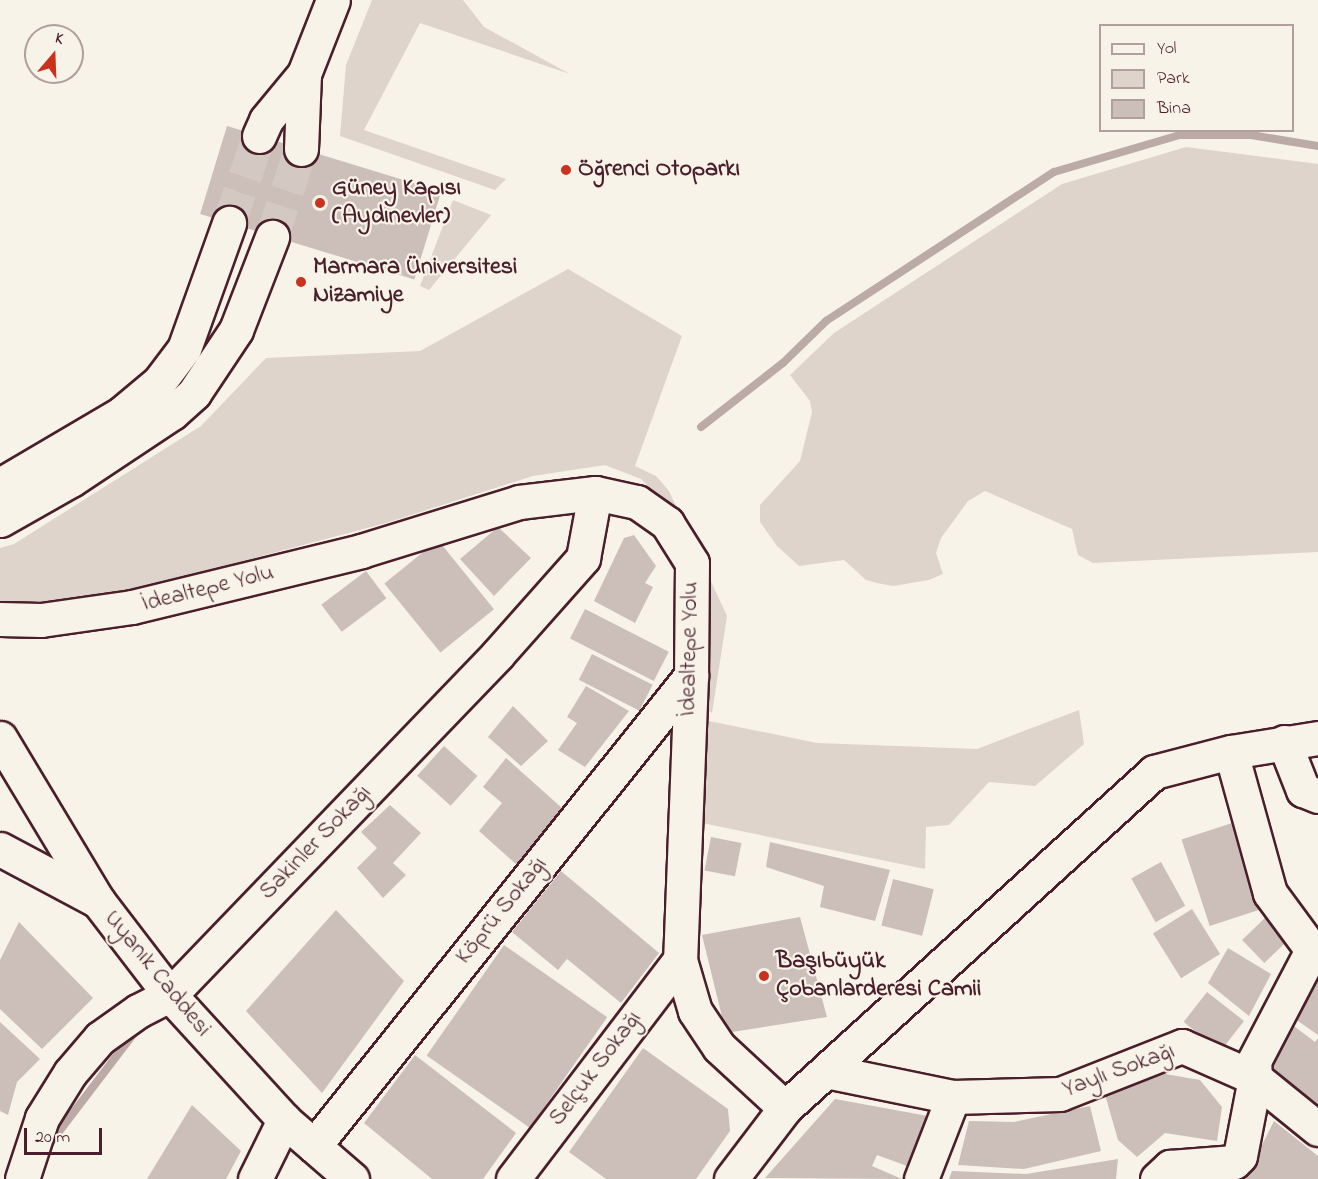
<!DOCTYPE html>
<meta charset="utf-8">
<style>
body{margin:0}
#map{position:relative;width:1318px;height:1179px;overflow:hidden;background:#f7f3e8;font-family:"Indie Flower",sans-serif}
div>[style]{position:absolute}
.green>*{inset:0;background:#ded4cc}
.stream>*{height:8px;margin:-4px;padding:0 4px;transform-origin:4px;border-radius:4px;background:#bcaaa7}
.building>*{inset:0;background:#ccbfb9;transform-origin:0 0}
.minor-tunnel>*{height:33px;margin-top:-16.5px;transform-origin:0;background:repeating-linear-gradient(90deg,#d4c9c2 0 33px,transparent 0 49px)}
.roads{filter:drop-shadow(2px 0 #4a1f2b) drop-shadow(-2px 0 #4a1f2b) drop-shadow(0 2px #4a1f2b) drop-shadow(0 -2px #4a1f2b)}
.minor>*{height:33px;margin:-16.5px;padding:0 16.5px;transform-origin:16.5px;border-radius:16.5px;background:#f7f3e8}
.major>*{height:33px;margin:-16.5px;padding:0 16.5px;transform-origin:16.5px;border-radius:16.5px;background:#f7f3e8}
.dots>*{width:16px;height:16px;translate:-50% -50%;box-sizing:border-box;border:3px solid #f7f3e8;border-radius:50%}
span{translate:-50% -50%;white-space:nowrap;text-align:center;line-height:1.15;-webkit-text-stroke:4.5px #f7f3e8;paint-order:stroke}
.poi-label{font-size:24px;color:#4a1f2b;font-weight:700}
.left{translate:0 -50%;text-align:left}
.street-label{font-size:24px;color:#4a1f2b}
.legend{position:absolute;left:1099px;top:24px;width:195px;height:108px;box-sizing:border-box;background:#f7f3e8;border:2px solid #b29e9c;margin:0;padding:8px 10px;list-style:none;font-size:18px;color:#4a1f2b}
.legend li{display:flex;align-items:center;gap:12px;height:30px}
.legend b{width:30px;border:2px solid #b29e9c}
.north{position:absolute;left:24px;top:24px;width:60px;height:60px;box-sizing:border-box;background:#f7f3e8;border:2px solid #b29e9c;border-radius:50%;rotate:19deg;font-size:16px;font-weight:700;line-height:24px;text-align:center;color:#4a1f2b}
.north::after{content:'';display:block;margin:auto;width:21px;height:27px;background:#c8321e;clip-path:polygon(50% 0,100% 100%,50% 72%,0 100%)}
.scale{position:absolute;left:24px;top:1128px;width:78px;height:27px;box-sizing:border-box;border:3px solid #4a1f2b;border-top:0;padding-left:8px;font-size:18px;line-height:21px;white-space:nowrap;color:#4a1f2b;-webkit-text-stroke:4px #f7f3e8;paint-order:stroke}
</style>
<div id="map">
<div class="green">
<div style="clip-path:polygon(372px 0,463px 0,484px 27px,570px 74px,420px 23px,364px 130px,506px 179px,495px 190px,340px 136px,346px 65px)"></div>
<div style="clip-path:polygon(1186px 147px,1318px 164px,1318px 552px,1093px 563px,1078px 555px,1072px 529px,985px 491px,968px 501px,941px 538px,936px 553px,943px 574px,929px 580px,893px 586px,877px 583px,866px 580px,844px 560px,799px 566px,777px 546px,760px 522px,760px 505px,800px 461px,812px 412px,810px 401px,790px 375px,834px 333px,1062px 184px)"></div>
<div style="clip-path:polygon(453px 200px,491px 215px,429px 290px,420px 286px)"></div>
<div style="clip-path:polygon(568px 269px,682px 336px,635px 466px,656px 476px,669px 491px,727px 616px,712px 713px,697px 704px,687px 541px,660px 498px,641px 479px,605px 465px,533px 476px,386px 523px,89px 602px,0 608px,0 548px,14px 544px,201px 426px,266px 358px,420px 351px)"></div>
<div style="clip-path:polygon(1079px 710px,1084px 744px,1035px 786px,989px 782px,949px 825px,926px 827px,925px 869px,702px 823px,704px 720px,817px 743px,977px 749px)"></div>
</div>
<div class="stream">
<div style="left:701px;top:427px;width:104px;rotate:-38deg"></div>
<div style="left:783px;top:363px;width:60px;rotate:-44.3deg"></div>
<div style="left:826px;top:321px;width:272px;rotate:-33.2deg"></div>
<div style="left:1054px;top:172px;width:131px;rotate:-16.4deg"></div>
<div style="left:1180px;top:135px;width:71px"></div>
<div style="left:1251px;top:135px;width:68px;rotate:9.3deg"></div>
<div style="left:48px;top:1146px;width:143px;rotate:-52.7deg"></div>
</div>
<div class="building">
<div style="left:227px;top:126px;width:224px;height:92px;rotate:17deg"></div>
<div style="clip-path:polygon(498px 527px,531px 558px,494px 596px,460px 559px)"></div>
<div style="clip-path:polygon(634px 535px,656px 566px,645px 583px,653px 587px,635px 623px,594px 601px,624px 538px)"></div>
<div style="left:438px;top:540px;width:89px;height:69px;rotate:51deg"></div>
<div style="left:366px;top:571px;width:34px;height:56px;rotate:53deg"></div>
<div style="left:585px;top:609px;width:94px;height:33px;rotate:27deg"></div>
<div style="left:592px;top:654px;width:68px;height:29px;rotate:27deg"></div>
<div style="clip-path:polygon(586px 686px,629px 711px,585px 767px,558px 750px,577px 723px,567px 717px)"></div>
<div style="clip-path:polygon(513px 706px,548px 741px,521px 766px,488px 737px)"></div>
<div style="left:444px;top:746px;width:45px;height:40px;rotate:42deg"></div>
<div style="clip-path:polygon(506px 758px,562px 808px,517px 865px,479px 831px,502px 803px,483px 787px)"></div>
<div style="clip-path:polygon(390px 805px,421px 833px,393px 863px,406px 875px,383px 898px,357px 868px,377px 848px,361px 832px)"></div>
<div style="left:1232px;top:823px;width:91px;height:53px;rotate:72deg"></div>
<div style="left:711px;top:837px;width:31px;height:34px;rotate:11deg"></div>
<div style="clip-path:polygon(770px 842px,890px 870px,875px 921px,820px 907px,824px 886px,766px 867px)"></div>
<div style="left:1161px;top:862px;width:50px;height:34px;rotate:61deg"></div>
<div style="clip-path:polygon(561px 871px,659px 953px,621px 1003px,567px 959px,558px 970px,512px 932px)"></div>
<div style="left:893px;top:879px;width:42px;height:48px;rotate:14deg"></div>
<div style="left:1192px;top:909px;width:53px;height:46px;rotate:58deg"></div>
<div style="clip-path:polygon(336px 910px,404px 981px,322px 1093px,246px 1011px)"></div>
<div style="left:1268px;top:915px;width:32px;height:36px;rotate:46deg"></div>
<div style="clip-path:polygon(800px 917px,827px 1017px,726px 1033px,702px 935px)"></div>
<div style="clip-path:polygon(19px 922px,93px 998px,42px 1049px,0 1009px,0 960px)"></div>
<div style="left:504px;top:945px;width:126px;height:135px;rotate:35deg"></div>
<div style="clip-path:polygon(1228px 948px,1271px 974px,1249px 1016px,1208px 983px)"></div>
<div style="clip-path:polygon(1318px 967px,1318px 1035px,1288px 1014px)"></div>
<div style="left:1207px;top:992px;width:47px;height:38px;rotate:38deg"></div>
<div style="clip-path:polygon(1286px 1020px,1315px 1042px,1318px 1038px,1318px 1110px,1263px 1066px)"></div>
<div style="clip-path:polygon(0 1022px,40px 1059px,17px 1082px,8px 1115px,0 1111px)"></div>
<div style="clip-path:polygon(643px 1048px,728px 1109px,730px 1131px,696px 1179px,606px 1179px,569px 1152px)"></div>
<div style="clip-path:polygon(415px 1055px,516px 1133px,483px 1179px,432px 1179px,364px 1123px)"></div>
<div style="clip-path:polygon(1165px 1074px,1200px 1080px,1222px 1107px,1217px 1141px,1165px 1133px,1137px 1157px,1118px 1140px,1104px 1091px)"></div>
<div style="clip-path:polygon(835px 1099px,928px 1116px,907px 1166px,877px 1155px,872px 1166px,902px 1179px,765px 1178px)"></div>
<div style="clip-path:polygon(192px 1105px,241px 1151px,226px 1179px,147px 1179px)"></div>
<div style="clip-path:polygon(1090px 1106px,1101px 1151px,1024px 1169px,958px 1165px,969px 1121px,1014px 1122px)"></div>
<div style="clip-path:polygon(1274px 1121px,1318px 1156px,1318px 1179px,1229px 1179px,1255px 1159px)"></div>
<div style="clip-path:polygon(1118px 1159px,1116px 1179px,949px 1179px,952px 1171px,1026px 1174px)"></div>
</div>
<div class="minor-tunnel">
<div style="left:229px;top:223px;width:92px;rotate:-71deg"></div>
<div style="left:272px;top:237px;width:93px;rotate:-71.8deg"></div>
</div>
<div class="roads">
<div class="minor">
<div style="left:259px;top:136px;width:17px;rotate:-66deg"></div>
<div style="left:266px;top:120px;width:60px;rotate:-50.4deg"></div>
<div style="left:304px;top:74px;width:79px;rotate:-68.6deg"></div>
<div style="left:301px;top:149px;width:75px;rotate:-87.7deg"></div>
<div style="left:0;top:485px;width:142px;rotate:-30.5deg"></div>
<div style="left:122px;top:413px;width:48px;rotate:-40deg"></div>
<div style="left:159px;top:382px;width:41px;rotate:-52.9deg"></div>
<div style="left:184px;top:349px;width:134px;rotate:-70.3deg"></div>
<div style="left:0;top:520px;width:81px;rotate:-29.4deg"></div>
<div style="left:71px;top:480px;width:121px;rotate:-33.6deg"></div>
<div style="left:172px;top:413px;width:30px;rotate:-42deg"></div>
<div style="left:194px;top:393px;width:76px;rotate:-56.3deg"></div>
<div style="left:236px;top:330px;width:100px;rotate:-68.8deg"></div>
<div style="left:0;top:738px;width:190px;rotate:59deg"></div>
<div style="left:98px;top:901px;width:118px;rotate:52.5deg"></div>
<div style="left:170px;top:995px;width:169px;rotate:47.6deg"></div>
<div style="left:284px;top:1120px;width:90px;rotate:40.9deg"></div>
<div style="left:1284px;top:742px;width:52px;rotate:68.4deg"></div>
<div style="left:1303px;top:790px;width:16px;rotate:22deg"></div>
<div style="left:0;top:849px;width:111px;rotate:28deg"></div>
<div style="left:826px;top:1071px;width:130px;rotate:11.6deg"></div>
<div style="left:953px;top:1097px;width:107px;rotate:-1.6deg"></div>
<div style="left:1060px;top:1094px;width:131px;rotate:-21.5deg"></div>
<div style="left:1182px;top:1046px;width:80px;rotate:23.7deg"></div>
<div style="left:1255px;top:1078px;width:81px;rotate:39deg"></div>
<div style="left:314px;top:1146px;width:603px;rotate:-51.27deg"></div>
<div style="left:22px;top:1179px;width:64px;rotate:-71.8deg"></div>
<div style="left:42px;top:1118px;width:53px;rotate:-58.1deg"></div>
<div style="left:70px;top:1073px;width:46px;rotate:-49.4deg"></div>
<div style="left:100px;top:1038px;width:47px;rotate:-35.4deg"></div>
<div style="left:138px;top:1011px;width:36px;rotate:-27deg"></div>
<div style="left:170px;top:995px;width:472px;rotate:-46.1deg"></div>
<div style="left:497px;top:655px;width:130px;rotate:-48.4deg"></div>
<div style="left:583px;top:558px;width:66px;rotate:-79.5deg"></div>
<div style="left:255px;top:1179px;width:66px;rotate:-63.8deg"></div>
<div style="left:513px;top:1179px;width:275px;rotate:-52.7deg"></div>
<div style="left:731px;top:1179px;width:89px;rotate:-52.7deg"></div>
<div style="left:921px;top:1179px;width:88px;rotate:-68.7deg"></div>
<div style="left:1157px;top:1179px;width:18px;rotate:-43deg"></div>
<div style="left:1170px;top:1167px;width:64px;rotate:-4.5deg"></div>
<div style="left:1234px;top:1162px;width:8px;rotate:-45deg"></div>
<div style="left:1240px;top:1156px;width:79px;rotate:-79.1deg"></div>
<div style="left:1255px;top:1078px;width:17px;rotate:-93deg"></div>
<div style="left:1254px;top:1061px;width:125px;rotate:-62.4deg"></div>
<div style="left:1312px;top:950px;width:71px;rotate:-126.4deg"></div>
<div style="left:1270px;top:893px;width:146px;rotate:-105.5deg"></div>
</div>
<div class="major">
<div style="left:0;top:619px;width:41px;rotate:1.4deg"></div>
<div style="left:41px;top:620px;width:92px;rotate:-8.1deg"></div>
<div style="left:132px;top:607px;width:236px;rotate:-13.7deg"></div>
<div style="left:361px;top:551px;width:165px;rotate:-17.2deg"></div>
<div style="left:519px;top:502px;width:77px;rotate:-6.8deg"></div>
<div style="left:595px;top:493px;width:43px;rotate:12.1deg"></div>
<div style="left:637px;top:502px;width:37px;rotate:35deg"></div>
<div style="left:667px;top:523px;width:47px;rotate:58deg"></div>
<div style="left:692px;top:563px;width:113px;rotate:90.5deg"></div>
<div style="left:691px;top:676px;width:284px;rotate:92.2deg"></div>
<div style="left:680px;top:960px;width:53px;rotate:73.6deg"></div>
<div style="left:695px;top:1011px;width:43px;rotate:56.3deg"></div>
<div style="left:719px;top:1047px;width:90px;rotate:42.7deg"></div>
<div style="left:785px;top:1108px;width:499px;rotate:-42.3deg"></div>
<div style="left:1154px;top:772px;width:80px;rotate:-14.6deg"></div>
<div style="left:1231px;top:752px;width:88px;rotate:-9.1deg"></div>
</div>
</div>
<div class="dots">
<div style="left:566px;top:170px;background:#c8321e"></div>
<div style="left:320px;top:203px;background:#c8321e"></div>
<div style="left:301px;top:282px;background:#c8321e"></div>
<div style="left:764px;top:976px;background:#c8321e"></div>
</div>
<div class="poi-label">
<span class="left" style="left:578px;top:170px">Öğrenci Otoparkı</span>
<span class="left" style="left:332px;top:203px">Güney Kapısı<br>(Aydınevler)</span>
<span class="left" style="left:313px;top:282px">Marmara Üniversitesi<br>Nizamiye</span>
<span class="left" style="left:776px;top:976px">Başıbüyük<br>Çobanlarderesi Camii</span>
</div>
<div class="street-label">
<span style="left:208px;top:589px;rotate:-14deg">İdealtepe Yolu</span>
<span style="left:690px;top:649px;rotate:-89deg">İdealtepe Yolu</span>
<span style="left:316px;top:843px;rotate:-46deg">Sakinler Sokağı</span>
<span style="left:502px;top:911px;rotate:-51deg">Köprü Sokağı</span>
<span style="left:157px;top:974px;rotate:51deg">Uyanık Caddesi</span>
<span style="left:596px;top:1069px;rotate:-53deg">Selçuk Sokağı</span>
<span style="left:1119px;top:1071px;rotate:-20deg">Yaylı Sokağı</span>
</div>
<ul class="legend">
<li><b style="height:8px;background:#f7f3e8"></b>Yol</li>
<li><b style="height:16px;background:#ded4cc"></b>Park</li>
<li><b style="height:16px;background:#ccbfb9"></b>Bina</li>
</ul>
<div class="north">K</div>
<div class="scale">20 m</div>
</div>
